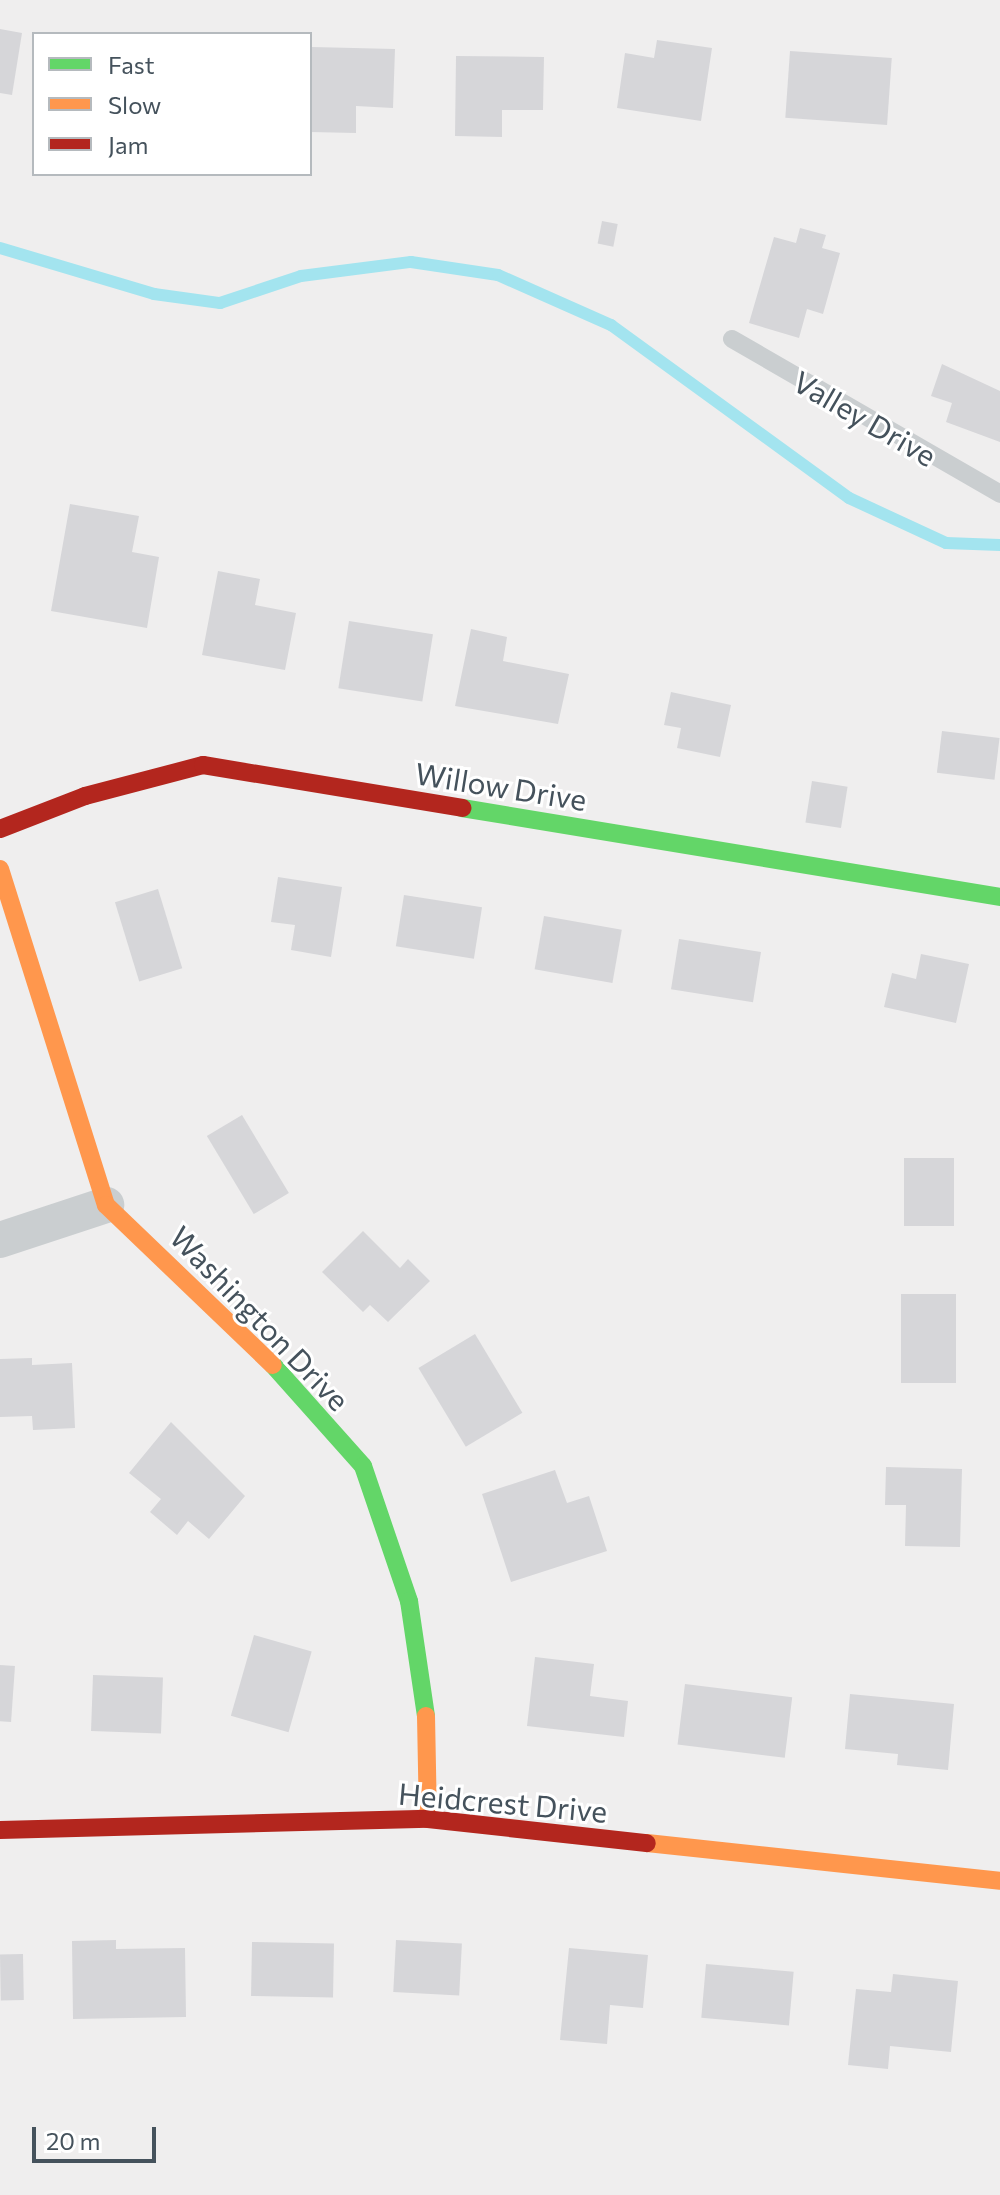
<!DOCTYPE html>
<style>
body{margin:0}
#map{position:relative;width:1000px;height:2195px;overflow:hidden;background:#efeeee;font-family:Commissioner,sans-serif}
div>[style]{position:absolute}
.stream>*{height:12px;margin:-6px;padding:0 6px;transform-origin:6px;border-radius:6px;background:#a3e4ef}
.building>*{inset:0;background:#d6d6d9;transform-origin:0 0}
.lane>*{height:18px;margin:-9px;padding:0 9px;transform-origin:9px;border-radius:9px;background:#caced0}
.street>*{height:36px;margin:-18px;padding:0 18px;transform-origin:18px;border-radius:18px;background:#caced0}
.fast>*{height:18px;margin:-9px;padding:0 9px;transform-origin:9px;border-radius:9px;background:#63d668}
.slow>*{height:18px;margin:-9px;padding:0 9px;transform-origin:9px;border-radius:9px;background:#ff974d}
.jam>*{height:18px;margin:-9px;padding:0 9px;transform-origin:9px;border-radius:9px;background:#b3261e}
span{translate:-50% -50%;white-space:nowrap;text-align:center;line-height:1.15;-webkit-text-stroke:6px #fff;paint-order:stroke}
.street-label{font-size:30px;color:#45525c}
.legend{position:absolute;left:32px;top:32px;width:280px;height:144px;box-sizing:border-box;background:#fff;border:2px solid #b5babe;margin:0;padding:10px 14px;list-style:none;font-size:24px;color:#45525c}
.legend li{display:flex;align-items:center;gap:16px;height:40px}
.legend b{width:40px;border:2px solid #b5babe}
.scale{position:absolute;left:32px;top:2127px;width:124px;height:36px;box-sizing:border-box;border:4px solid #45525c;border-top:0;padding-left:10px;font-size:24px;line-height:28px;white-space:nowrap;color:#45525c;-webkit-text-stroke:6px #fff;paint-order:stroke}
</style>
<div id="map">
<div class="stream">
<div style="left:0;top:248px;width:161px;rotate:16.6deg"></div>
<div style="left:154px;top:294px;width:67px;rotate:7.8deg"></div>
<div style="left:220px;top:303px;width:85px;rotate:-18.4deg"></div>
<div style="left:301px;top:276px;width:111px;rotate:-7.3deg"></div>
<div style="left:411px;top:262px;width:88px;rotate:8.5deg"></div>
<div style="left:498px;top:275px;width:124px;rotate:23.9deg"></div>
<div style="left:611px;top:325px;width:294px;rotate:36deg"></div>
<div style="left:849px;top:498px;width:107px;rotate:24.9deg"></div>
<div style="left:946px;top:543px;width:54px;rotate:2.1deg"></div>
</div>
<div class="building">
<div style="clip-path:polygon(0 29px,22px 33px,12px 95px,0 93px)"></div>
<div style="clip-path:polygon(657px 40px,712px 48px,701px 121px,617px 108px,625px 53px,654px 58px)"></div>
<div style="clip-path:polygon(312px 47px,395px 49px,393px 108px,356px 106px,356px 133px,310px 132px)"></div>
<div style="left:790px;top:51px;width:102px;height:67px;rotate:4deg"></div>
<div style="clip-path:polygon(456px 56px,544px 57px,543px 110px,502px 110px,502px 137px,455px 136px)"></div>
<div style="left:602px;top:221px;width:16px;height:23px;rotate:11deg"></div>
<div style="clip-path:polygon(800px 228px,826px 235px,822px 248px,840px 253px,823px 314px,807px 309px,799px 338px,749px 323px,774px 237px,796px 243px)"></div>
<div style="clip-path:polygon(942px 364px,1000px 391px,1000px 442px,946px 422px,952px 403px,931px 396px)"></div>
<div style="clip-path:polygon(70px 504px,139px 516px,132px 552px,159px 557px,147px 628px,51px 611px)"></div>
<div style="clip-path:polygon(218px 571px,260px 579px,255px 605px,296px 613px,285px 670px,202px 655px)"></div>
<div style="left:349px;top:621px;width:85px;height:68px;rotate:9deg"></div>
<div style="clip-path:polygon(471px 629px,507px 637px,503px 661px,569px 674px,558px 724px,455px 706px)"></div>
<div style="clip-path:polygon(671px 692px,731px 705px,720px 757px,677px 748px,681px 728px,664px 725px)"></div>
<div style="left:942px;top:731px;width:58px;height:42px;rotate:7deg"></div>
<div style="left:812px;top:781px;width:36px;height:42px;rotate:9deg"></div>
<div style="clip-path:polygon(278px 877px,342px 887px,331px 957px,291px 950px,295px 925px,271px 922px)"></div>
<div style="left:158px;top:889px;width:83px;height:45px;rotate:73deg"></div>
<div style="left:404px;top:895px;width:79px;height:52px;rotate:9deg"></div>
<div style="left:544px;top:916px;width:79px;height:54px;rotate:10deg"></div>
<div style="left:679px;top:939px;width:83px;height:51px;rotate:9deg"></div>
<div style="clip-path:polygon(921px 954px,969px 964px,956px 1023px,884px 1007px,892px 973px,916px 979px)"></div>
<div style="left:242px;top:1115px;width:91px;height:41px;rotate:59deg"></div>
<div style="left:904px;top:1158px;width:50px;height:68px"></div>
<div style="clip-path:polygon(363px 1231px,400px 1268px,408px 1259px,430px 1281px,388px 1322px,370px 1305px,363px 1312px,322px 1272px)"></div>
<div style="left:901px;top:1294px;width:55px;height:89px"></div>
<div style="left:475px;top:1334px;width:92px;height:66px;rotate:59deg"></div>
<div style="clip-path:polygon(32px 1358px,32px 1365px,72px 1363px,75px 1428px,33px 1430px,32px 1416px,0 1417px,0 1359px)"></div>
<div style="clip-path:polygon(171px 1422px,245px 1496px,209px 1539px,188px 1521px,177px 1535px,150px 1512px,161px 1499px,129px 1473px)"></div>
<div style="clip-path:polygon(886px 1467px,962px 1469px,960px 1547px,905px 1546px,906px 1505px,885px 1505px)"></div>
<div style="clip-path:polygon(555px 1470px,567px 1503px,589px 1496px,607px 1551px,511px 1582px,482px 1494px)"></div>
<div style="left:254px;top:1635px;width:60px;height:84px;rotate:16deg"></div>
<div style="clip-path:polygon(535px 1657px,594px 1664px,590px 1696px,628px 1701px,624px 1737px,527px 1726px)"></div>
<div style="left:0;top:1665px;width:15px;height:56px;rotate:4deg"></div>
<div style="left:93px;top:1675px;width:70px;height:56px;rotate:2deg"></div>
<div style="left:685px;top:1684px;width:108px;height:61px;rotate:7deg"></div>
<div style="clip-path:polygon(850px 1694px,954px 1704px,948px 1770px,897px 1765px,898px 1754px,845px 1749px)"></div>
<div style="clip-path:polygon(116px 1940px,116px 1949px,185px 1948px,186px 2017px,73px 2019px,72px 1941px)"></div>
<div style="left:396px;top:1940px;width:66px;height:52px;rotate:3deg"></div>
<div style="left:252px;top:1942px;width:82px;height:54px;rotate:1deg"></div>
<div style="clip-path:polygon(569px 1948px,648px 1955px,643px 2008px,610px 2005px,607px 2044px,560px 2040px)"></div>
<div style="left:23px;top:1954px;width:46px;height:23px;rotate:89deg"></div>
<div style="left:706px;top:1964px;width:88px;height:54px;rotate:5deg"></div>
<div style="clip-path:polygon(893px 1974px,958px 1981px,951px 2052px,890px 2046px,888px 2069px,848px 2065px,856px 1989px,891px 1992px)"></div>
</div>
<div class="lane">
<div style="left:732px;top:339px;width:310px;rotate:30deg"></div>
</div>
<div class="street">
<div style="left:0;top:1240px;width:112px;rotate:-18.3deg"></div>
</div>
<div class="fast">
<div style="left:462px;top:808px;width:545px;rotate:9.39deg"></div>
<div style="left:273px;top:1365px;width:135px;rotate:48.3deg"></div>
<div style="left:363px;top:1466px;width:143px;rotate:71.2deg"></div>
<div style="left:409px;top:1601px;width:116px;rotate:81.6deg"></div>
</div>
<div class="slow">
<div style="left:0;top:869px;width:352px;rotate:72.5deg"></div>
<div style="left:106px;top:1205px;width:231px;rotate:43.8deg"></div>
<div style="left:426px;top:1716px;width:103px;rotate:88.9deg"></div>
<div style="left:647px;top:1843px;width:355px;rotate:6.1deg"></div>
</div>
<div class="jam">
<div style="left:0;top:829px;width:91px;rotate:-21.2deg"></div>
<div style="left:85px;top:796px;width:122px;rotate:-14.7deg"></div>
<div style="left:203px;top:765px;width:263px;rotate:9.4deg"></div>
<div style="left:0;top:1830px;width:428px;rotate:-1.5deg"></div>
<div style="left:428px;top:1819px;width:220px;rotate:6.3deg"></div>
</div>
<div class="street-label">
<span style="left:865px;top:418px;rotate:30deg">Valley Drive</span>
<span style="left:501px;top:786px;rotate:9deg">Willow Drive</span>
<span style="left:260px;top:1318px;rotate:46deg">Washington Drive</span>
<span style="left:503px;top:1802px;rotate:5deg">Heidcrest Drive</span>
</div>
<ul class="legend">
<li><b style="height:10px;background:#63d668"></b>Fast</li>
<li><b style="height:10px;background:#ff974d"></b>Slow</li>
<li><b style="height:10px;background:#b3261e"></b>Jam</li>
</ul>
<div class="scale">20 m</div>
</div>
